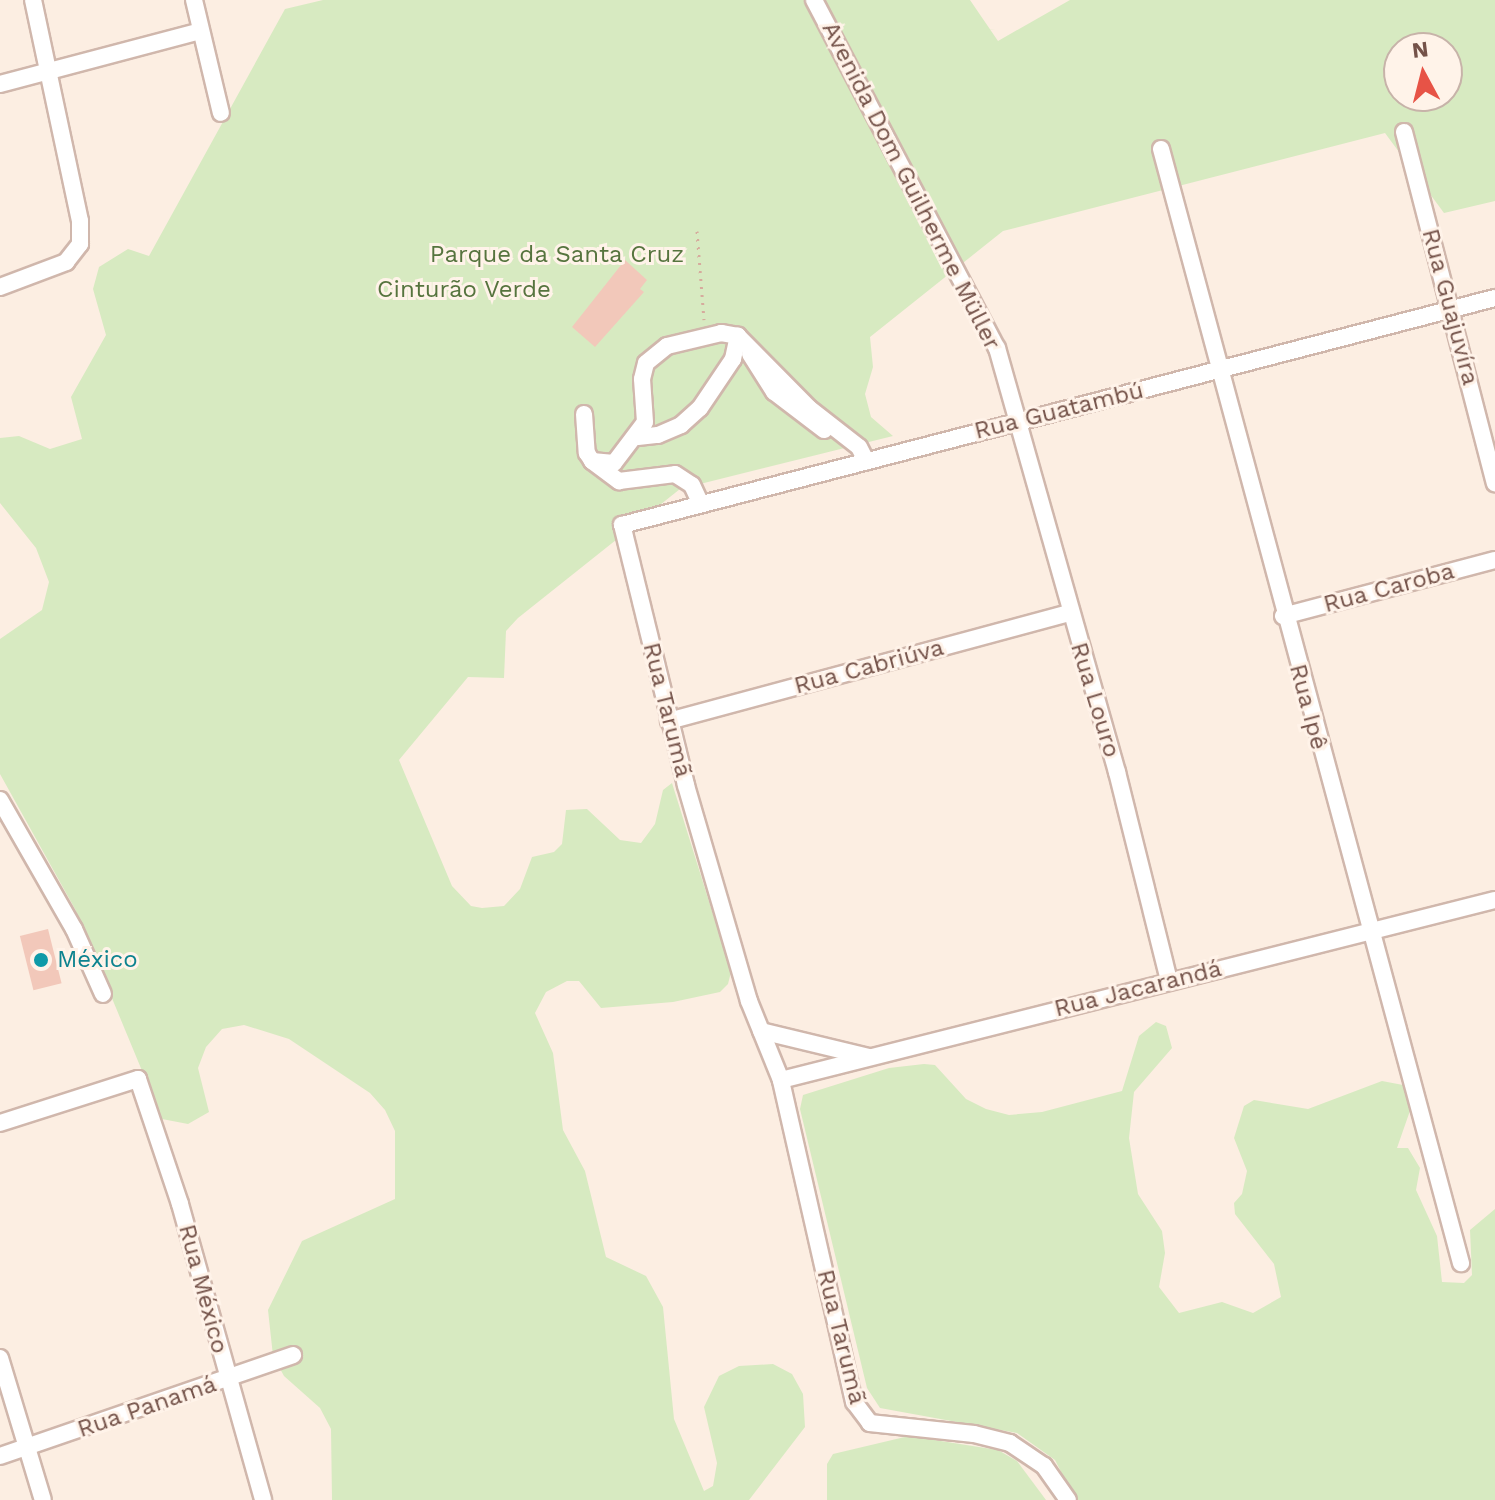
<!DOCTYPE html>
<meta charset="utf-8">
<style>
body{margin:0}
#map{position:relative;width:1495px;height:1500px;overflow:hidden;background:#fceee2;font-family:"Work Sans",sans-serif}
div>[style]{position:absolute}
.green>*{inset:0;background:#d7eac1}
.building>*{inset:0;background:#f2c8ba;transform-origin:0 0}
.path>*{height:3px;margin-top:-1.5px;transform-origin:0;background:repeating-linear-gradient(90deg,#d6ab9d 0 2px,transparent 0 8px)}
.roads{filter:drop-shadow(2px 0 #d0b7ac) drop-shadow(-2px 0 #d0b7ac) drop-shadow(0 2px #d0b7ac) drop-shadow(0 -2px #d0b7ac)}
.minor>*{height:16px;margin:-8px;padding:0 8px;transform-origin:8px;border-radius:8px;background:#fff}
.dots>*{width:22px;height:22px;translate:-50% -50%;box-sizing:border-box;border:4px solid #fff3e9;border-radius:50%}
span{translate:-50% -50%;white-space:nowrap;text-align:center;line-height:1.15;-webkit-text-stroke:6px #fff3e9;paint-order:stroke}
.street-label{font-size:24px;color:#745249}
.park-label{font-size:24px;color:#56743e}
.culture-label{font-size:24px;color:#0d838f}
.left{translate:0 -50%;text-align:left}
.north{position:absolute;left:1383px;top:32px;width:80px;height:80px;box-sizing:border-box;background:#fff3e9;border:2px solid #c7b3a9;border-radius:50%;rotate:353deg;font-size:22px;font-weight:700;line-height:32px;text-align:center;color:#745249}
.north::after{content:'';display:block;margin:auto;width:28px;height:36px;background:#e75346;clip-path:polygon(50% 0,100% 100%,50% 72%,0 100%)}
</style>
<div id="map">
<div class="green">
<div style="clip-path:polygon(evenodd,323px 0,970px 0,998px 41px,1070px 0,1495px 0,1495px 201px,1444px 213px,1385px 133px,1003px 231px,870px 337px,873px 367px,865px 394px,871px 417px,893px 436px,680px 489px,518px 618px,506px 631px,504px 678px,468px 677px,399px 760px,452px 886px,471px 906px,482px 908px,504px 906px,520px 889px,532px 857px,554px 852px,562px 844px,566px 810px,587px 809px,620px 840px,641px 843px,655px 824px,663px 790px,672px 783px,731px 972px,728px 984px,720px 992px,673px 1002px,601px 1008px,579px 981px,567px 981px,546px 992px,535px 1013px,553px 1053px,563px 1130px,585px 1171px,606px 1257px,646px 1276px,663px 1307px,674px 1419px,704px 1491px,713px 1486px,717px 1463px,704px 1407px,719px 1376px,739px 1366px,773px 1364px,792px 1374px,803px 1394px,805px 1427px,749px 1500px,332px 1500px,331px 1429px,320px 1408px,284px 1376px,273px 1356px,268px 1310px,302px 1241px,395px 1199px,395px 1131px,385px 1110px,370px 1093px,289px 1039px,244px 1025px,222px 1029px,206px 1047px,198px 1068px,209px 1112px,188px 1124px,162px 1119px,75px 909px,0 774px,0 639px,42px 610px,49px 582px,36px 548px,0 503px,0 438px,19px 436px,50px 449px,82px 439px,71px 397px,106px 335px,93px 289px,99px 267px,128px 249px,149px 256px,285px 9px,323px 0,1399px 48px,1447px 48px,1447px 96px,1399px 96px,1399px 48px)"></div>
<div style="clip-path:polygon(1156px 1022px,1166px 1026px,1172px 1048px,1134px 1092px,1129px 1138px,1138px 1194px,1162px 1231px,1165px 1253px,1159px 1287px,1179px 1313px,1222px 1302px,1253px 1313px,1281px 1297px,1274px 1264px,1235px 1214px,1234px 1203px,1242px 1194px,1247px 1171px,1234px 1138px,1244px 1106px,1254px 1100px,1308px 1109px,1382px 1081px,1403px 1085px,1412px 1105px,1397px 1148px,1408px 1148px,1420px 1168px,1416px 1190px,1437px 1236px,1442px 1282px,1464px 1283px,1472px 1275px,1470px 1230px,1495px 1209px,1495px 1500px,1066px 1500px,1074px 1497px,1055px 1460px,1017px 1433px,880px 1408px,867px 1388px,800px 1109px,803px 1095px,889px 1068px,924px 1064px,935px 1065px,966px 1099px,986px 1109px,1009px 1115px,1042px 1112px,1122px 1091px,1139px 1036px)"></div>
<div style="clip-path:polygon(909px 1436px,998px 1450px,1017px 1461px,1046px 1500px,827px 1500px,827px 1464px,833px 1454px)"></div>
</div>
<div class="building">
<div style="clip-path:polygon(625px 260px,647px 280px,640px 289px,644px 292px,595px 347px,572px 327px)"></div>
<div style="left:48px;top:929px;width:56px;height:29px;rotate:76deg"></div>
</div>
<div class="path">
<div style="left:697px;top:231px;width:89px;rotate:85.5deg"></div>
</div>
<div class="roads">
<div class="minor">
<div style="left:194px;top:0;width:116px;rotate:76.6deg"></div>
<div style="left:814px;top:0;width:393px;rotate:62.3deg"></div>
<div style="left:997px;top:348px;width:441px;rotate:74.2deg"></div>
<div style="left:1117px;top:772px;width:215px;rotate:76deg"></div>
<div style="left:0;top:84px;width:207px;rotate:-14.8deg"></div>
<div style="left:1404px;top:132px;width:363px;rotate:75.5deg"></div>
<div style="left:1161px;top:149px;width:1154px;rotate:74.93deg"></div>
<div style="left:0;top:287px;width:71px;rotate:-20.7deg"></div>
<div style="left:66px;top:262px;width:23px;rotate:-52deg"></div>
<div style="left:80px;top:244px;width:23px;rotate:-90deg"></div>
<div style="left:80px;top:221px;width:226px;rotate:-102deg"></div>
<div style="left:750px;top:354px;width:45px;rotate:57.7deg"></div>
<div style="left:774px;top:392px;width:63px;rotate:37.2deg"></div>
<div style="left:584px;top:414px;width:39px;rotate:86deg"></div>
<div style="left:587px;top:453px;width:9px;rotate:58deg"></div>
<div style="left:592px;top:461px;width:22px;rotate:5deg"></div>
<div style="left:614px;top:463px;width:51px;rotate:-52.9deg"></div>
<div style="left:645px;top:422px;width:43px;rotate:-94deg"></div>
<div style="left:642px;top:379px;width:16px;rotate:-76deg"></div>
<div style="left:646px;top:363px;width:27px;rotate:-39deg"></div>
<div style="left:667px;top:346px;width:56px;rotate:-13.5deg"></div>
<div style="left:721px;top:333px;width:17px;rotate:10deg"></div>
<div style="left:738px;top:336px;width:101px;rotate:45.4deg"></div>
<div style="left:809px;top:408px;width:63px;rotate:38deg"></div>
<div style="left:859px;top:447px;width:16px;rotate:63deg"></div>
<div style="left:638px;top:437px;width:20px;rotate:-6deg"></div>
<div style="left:658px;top:435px;width:25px;rotate:-23deg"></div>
<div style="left:681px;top:425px;width:25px;rotate:-42deg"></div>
<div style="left:700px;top:408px;width:59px;rotate:-56deg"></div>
<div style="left:733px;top:359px;width:24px;rotate:-78deg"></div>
<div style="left:592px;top:461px;width:34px;rotate:37deg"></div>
<div style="left:619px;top:481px;width:56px;rotate:-7.1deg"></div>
<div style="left:675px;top:474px;width:20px;rotate:33deg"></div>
<div style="left:692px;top:485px;width:21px;rotate:65deg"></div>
<div style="left:1283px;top:616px;width:219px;rotate:-14.8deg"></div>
<div style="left:669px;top:721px;width:413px;rotate:-15.1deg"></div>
<div style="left:0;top:800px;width:149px;rotate:60.2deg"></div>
<div style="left:74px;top:929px;width:71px;rotate:66deg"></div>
<div style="left:761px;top:1031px;width:111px;rotate:13.5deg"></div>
<div style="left:781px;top:1080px;width:736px;rotate:-14.15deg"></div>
<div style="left:0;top:1123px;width:145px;rotate:-17.7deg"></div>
<div style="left:138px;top:1079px;width:132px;rotate:71.4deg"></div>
<div style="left:180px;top:1204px;width:307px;rotate:74.3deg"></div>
<div style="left:0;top:1358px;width:148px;rotate:73.2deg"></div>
<div style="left:0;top:1456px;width:310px;rotate:-19deg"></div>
<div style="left:1068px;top:1500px;width:42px;rotate:-125.2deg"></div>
<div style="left:1044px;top:1466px;width:41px;rotate:-145.9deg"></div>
<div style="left:1010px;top:1443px;width:37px;rotate:-166deg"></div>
<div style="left:974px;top:1434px;width:105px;rotate:-174deg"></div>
<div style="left:870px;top:1423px;width:26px;rotate:-127deg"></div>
<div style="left:854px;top:1402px;width:330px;rotate:-102.8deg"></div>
<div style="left:781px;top:1080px;width:85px;rotate:-112.1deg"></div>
<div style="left:749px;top:1001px;width:225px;rotate:-106.3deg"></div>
<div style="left:686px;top:785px;width:268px;rotate:-103.8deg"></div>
<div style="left:622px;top:525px;width:902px;rotate:-14.58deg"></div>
</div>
</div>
<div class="dots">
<div style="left:41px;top:960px;background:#0f9aa8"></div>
</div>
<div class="street-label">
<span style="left:911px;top:186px;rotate:63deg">Avenida Dom Guilherme Müller</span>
<span style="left:1450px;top:307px;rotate:75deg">Rua Guajuvíra</span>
<span style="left:1059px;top:411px;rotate:-14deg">Rua Guatambú</span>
<span style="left:1389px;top:588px;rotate:-15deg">Rua Caroba</span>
<span style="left:869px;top:667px;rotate:-15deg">Rua Cabriúva</span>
<span style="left:1095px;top:700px;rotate:73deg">Rua Louro</span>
<span style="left:1308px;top:707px;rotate:75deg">Rua Ipê</span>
<span style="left:667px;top:710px;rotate:76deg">Rua Tarumã</span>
<span style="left:1138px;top:989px;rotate:-14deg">Rua Jacarandá</span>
<span style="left:203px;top:1289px;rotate:75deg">Rua México</span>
<span style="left:841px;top:1337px;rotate:76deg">Rua Tarumã</span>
<span style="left:147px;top:1407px;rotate:-19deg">Rua Panamá</span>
</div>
<div class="park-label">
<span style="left:557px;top:255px">Parque da Santa Cruz</span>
<span style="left:464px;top:290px">Cinturão Verde</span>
</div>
<div class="culture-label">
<span class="left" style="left:57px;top:960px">México</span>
</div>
<div class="north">N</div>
</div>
